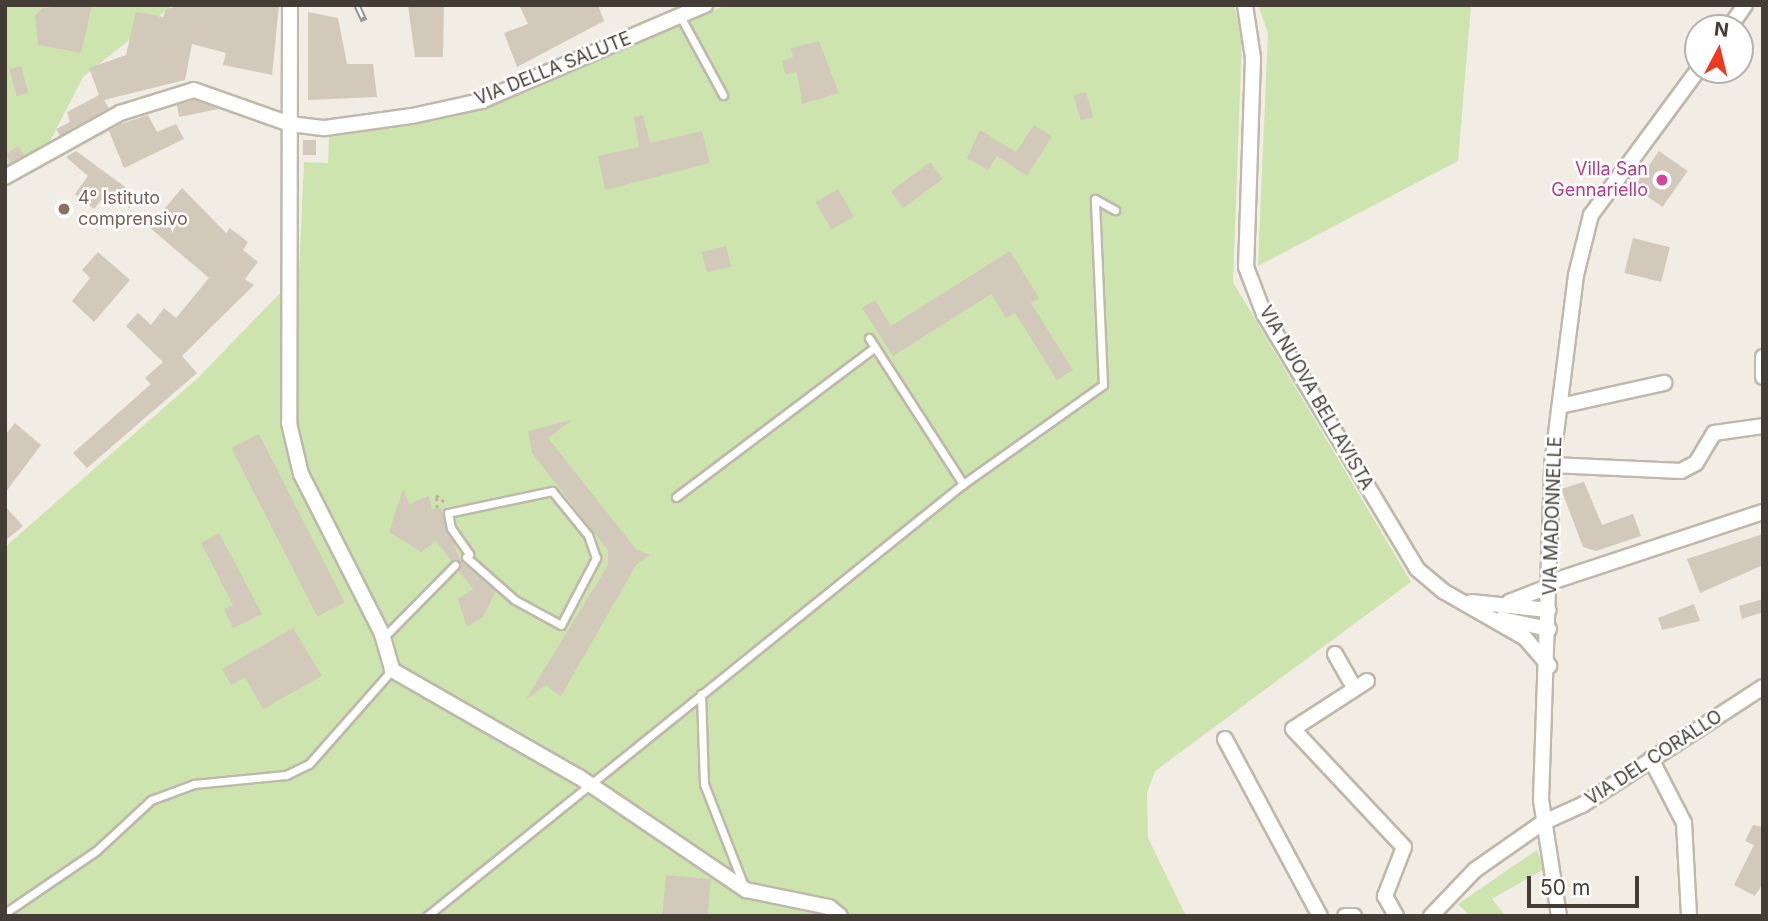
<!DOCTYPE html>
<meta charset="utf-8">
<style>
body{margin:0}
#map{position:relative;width:1768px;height:921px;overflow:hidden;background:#f1ede5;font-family:Inter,sans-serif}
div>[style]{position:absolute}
.green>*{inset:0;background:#cde4af}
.building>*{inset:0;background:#d2c9bb;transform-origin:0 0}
.path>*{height:2.5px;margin-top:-1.25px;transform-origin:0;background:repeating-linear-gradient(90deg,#bdb09a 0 3.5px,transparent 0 7px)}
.roads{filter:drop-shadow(2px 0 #bfb8ab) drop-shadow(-2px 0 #bfb8ab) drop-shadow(0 2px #bfb8ab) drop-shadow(0 -2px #bfb8ab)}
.lane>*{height:7px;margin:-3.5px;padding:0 3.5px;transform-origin:3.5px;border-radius:3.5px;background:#fff}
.street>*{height:14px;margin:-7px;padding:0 7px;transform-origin:7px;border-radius:7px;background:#fff}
.rail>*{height:7px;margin-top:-3.5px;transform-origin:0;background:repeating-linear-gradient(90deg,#fff 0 13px,#949494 0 26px);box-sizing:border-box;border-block:2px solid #949494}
.dots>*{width:19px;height:19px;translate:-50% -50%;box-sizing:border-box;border:4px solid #fff;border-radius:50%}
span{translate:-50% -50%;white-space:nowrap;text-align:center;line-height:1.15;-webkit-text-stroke:5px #fff;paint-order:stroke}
.street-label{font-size:18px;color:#433d35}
.hotel-label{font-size:18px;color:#b23c85}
.right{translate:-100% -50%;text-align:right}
.education-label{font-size:18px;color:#785e54}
.left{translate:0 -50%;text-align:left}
.frame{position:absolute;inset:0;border:7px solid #433d35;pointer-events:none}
.north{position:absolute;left:1684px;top:14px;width:70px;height:70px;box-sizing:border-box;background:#fff;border:2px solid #b4b1ae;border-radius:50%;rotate:7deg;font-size:19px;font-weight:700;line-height:28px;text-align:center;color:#433d35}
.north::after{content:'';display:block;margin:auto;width:24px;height:32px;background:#ef391e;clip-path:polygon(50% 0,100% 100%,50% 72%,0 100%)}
.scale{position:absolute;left:1527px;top:876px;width:112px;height:32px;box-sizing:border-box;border:4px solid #433d35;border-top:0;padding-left:9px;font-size:21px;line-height:24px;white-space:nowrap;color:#433d35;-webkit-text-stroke:5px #fff;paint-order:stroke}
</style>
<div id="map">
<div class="green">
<div style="clip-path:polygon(5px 5px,173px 5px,83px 77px,49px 143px,5px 173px)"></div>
<div style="clip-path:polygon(726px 5px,1234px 5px,1242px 37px,1233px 282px,1411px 582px,1155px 771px,1147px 793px,1148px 838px,1186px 916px,5px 916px,5px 547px,200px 376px,279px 294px,298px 293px,304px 162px,328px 163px,329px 134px,440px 117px,514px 96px)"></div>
<div style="clip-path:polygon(1258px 5px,1471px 5px,1458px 161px,1258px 266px,1268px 33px)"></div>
<div style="clip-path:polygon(1537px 850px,1544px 869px,1492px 899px,1506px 916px,1470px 916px,1458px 904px)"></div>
</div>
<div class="building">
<div style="clip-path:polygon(92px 5px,81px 53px,38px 45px,35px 16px,42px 8px)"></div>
<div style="clip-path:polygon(182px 5px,279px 5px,272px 75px,223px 65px,226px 53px,192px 44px,185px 80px,104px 100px,109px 108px,60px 136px,56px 129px,70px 122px,67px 112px,99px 95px,89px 68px,126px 55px,136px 12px,163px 17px,166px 9px)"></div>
<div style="clip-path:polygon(408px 5px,444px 5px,443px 57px,415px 57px)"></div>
<div style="clip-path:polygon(519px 5px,598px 5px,604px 21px,517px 67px,504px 33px,528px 24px)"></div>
<div style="clip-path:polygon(308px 12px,338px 18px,347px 64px,373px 64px,377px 97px,308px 100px)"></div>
<div style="clip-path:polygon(819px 41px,839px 93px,802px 104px,797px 72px,785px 74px,782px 61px,793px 57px,791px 48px)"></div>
<div style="left:21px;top:66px;width:28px;height:12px;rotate:75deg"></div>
<div style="left:1086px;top:92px;width:26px;height:13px;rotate:74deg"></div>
<div style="clip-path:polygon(194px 100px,219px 109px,179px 117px,177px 105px)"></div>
<div style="clip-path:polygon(148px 115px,157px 132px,176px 124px,184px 139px,124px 168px,109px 131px,76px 151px,139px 197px,129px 208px,108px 191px,94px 209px,75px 194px,88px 176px,66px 157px,120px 124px)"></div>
<div style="clip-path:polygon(643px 115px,650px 143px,702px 131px,710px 163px,605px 190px,598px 156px,639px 147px,634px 117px)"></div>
<div style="clip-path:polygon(1034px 125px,1052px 136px,1027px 176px,997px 156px,988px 170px,967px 158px,980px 130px,1016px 152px)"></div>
<div style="left:303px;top:140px;width:13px;height:15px"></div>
<div style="left:18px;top:146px;width:11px;height:15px;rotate:56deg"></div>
<div style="left:1659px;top:151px;width:35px;height:44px;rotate:35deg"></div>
<div style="left:930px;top:162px;width:21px;height:49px;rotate:53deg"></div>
<div style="clip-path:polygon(182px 188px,226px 233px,230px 228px,248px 242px,243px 250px,258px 262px,245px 279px,254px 285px,182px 356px,197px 373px,87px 468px,73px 453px,151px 384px,145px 378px,163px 362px,126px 326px,138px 313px,151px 325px,164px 308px,176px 318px,209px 278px,149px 227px)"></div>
<div style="left:838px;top:189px;width:32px;height:26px;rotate:60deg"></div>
<div style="left:1633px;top:238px;width:38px;height:36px;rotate:14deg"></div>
<div style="left:726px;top:246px;width:21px;height:25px;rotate:76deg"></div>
<div style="clip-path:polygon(1010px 251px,1039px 298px,1031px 303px,1073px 370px,1057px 380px,1015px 313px,1006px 318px,991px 294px,893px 356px,862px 308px,875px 300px,891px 326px)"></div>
<div style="clip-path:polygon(98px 252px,130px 280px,94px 322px,72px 301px,90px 278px,82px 270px)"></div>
<div style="clip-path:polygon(572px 420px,548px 438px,636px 549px,650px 555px,636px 565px,561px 696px,546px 685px,526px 699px,608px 565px,608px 550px,532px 453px,528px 431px)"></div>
<div style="clip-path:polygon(15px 423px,41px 445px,5px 493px,5px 435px)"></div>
<div style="left:259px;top:434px;width:189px;height:31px;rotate:63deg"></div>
<div style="clip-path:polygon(1584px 482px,1602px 525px,1633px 514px,1641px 536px,1596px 551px,1583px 547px,1561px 489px)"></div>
<div style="clip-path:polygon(403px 489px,409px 504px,429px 496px,432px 509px,441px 508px,460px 560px,496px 591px,483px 617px,467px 627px,458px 599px,473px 589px,458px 570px,460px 561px,451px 560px,436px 541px,421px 552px,389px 532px)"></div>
<div style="clip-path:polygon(5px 506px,23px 526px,5px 541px)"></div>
<div style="clip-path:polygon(219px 533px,262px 614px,233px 628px,224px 609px,233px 605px,201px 543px)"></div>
<div style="clip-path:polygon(1763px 534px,1763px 565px,1700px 593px,1687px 559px)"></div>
<div style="clip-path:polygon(1763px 599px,1763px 612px,1742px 619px,1739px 606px)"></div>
<div style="clip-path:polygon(1694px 604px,1700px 621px,1662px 630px,1658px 618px)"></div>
<div style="clip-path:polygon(293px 628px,322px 676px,263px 709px,245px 677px,231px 685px,222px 669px)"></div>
<div style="clip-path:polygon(1753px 825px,1763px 827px,1763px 883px,1755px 896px,1734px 885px,1754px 845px,1745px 841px)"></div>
<div style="left:666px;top:875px;width:45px;height:41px;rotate:5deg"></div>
</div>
<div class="path">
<div style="left:437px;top:508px;width:13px;rotate:-94deg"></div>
<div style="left:436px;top:495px;width:13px;rotate:39deg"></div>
</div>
<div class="roads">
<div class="lane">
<div style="left:680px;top:16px;width:90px;rotate:61.4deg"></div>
<div style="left:869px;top:338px;width:174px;rotate:57.2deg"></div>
<div style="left:676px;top:497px;width:249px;rotate:-37deg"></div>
<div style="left:466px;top:557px;width:65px;rotate:41.3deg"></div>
<div style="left:515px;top:600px;width:52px;rotate:28.5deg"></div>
<div style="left:561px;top:625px;width:76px;rotate:-62.4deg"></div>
<div style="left:596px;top:558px;width:24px;rotate:-109deg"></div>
<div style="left:588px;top:535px;width:57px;rotate:-129.3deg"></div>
<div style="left:552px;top:491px;width:106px;rotate:168.1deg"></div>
<div style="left:448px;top:513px;width:15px;rotate:79deg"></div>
<div style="left:451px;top:528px;width:32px;rotate:55deg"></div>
<div style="left:384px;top:637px;width:101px;rotate:-45.4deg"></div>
<div style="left:701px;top:694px;width:90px;rotate:88.1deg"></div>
<div style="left:704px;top:784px;width:110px;rotate:68.6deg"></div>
<div style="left:5px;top:913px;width:110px;rotate:-34.3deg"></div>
<div style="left:96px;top:851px;width:75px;rotate:-42.8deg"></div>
<div style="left:151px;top:800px;width:46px;rotate:-20.4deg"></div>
<div style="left:194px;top:784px;width:92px;rotate:-5.6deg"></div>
<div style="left:286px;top:775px;width:25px;rotate:-26deg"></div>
<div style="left:309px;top:764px;width:125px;rotate:-48.6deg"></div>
<div style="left:427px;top:916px;width:688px;rotate:-38.87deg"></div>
<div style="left:963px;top:484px;width:171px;rotate:-35.3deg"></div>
<div style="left:1103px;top:385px;width:186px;rotate:-92.5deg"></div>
<div style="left:1095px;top:199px;width:23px;rotate:29deg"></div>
</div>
<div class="street">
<div style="left:290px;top:5px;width:418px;rotate:90.1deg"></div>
<div style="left:289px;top:423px;width:52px;rotate:76.8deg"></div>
<div style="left:301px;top:474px;width:179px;rotate:63.1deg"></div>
<div style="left:382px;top:634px;width:37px;rotate:74deg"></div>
<div style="left:392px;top:670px;width:215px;rotate:29.8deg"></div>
<div style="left:579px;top:777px;width:202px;rotate:34.1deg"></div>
<div style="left:746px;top:890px;width:85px;rotate:11.6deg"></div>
<div style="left:829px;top:907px;width:14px;rotate:39deg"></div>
<div style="left:1245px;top:5px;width:54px;rotate:81.4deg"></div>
<div style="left:1253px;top:58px;width:209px;rotate:91.9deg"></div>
<div style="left:1246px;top:267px;width:50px;rotate:69deg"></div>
<div style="left:1264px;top:314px;width:297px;rotate:59deg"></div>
<div style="left:1417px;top:569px;width:34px;rotate:40deg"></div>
<div style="left:1443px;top:591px;width:95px;rotate:29.8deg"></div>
<div style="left:1525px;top:638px;width:37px;rotate:49deg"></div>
<div style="left:1729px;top:28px;width:28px;rotate:-55deg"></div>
<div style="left:5px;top:177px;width:132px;rotate:-29.1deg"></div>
<div style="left:120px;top:113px;width:77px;rotate:-17.3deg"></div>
<div style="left:194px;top:90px;width:102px;rotate:19.5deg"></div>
<div style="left:290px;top:124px;width:35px;rotate:7deg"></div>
<div style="left:325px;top:128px;width:88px;rotate:-7.9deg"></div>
<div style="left:412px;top:116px;width:71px;rotate:-12.3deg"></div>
<div style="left:481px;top:101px;width:244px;rotate:-23.2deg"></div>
<div style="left:1763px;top:357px;width:20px;rotate:90deg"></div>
<div style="left:1560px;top:406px;width:107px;rotate:-12.5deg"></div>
<div style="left:1552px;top:465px;width:129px;rotate:2.7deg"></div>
<div style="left:1681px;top:471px;width:17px;rotate:-28deg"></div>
<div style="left:1696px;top:463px;width:35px;rotate:-59deg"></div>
<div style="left:1714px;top:433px;width:49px;rotate:-8.1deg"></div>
<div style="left:1551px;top:582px;width:223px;rotate:-18.3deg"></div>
<div style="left:1471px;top:602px;width:78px;rotate:5.9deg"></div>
<div style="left:1509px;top:602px;width:44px;rotate:-21.3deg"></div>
<div style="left:1501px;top:619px;width:49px;rotate:11.8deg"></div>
<div style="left:1335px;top:654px;width:40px;rotate:60.3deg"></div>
<div style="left:1367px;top:681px;width:88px;rotate:147deg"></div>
<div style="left:1293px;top:729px;width:162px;rotate:46.8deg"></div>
<div style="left:1404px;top:847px;width:53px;rotate:111.2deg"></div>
<div style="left:1385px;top:896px;width:23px;rotate:61deg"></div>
<div style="left:1225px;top:739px;width:201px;rotate:61.8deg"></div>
<div style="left:1651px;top:759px;width:72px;rotate:62.7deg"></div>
<div style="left:1684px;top:823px;width:93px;rotate:86.9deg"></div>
<div style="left:1345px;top:916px;width:9px"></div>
<div style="left:1431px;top:916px;width:64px;rotate:-46.3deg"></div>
<div style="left:1475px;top:870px;width:82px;rotate:-35deg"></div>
<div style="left:1542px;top:823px;width:44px;rotate:-24.2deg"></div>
<div style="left:1582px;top:805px;width:216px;rotate:-33.1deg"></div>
<div style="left:1559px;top:916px;width:117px;rotate:-98.8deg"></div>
<div style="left:1541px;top:800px;width:335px;rotate:-88.1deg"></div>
<div style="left:1552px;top:465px;width:192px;rotate:-82.8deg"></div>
<div style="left:1576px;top:275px;width:62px;rotate:-76deg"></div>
<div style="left:1591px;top:215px;width:180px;rotate:-53.6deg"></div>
</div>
</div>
<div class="rail">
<div style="left:357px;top:5px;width:17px;rotate:65deg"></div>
</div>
<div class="dots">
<div style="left:1662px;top:180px;background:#d1479c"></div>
<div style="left:64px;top:209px;background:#8d6e63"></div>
</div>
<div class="street-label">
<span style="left:553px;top:69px;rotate:-22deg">VIA DELLA SALUTE</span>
<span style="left:1316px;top:398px;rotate:60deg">VIA NUOVA BELLAVISTA</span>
<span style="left:1553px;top:516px;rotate:-88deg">VIA MADONNELLE</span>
<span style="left:1654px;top:758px;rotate:-33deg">VIA DEL CORALLO</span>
</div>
<div class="hotel-label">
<span class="right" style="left:1648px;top:180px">Villa San<br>Gennariello</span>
</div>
<div class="education-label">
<span class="left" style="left:78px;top:209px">4° Istituto<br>comprensivo</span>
</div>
<div class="frame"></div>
<div class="north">N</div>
<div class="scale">50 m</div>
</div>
